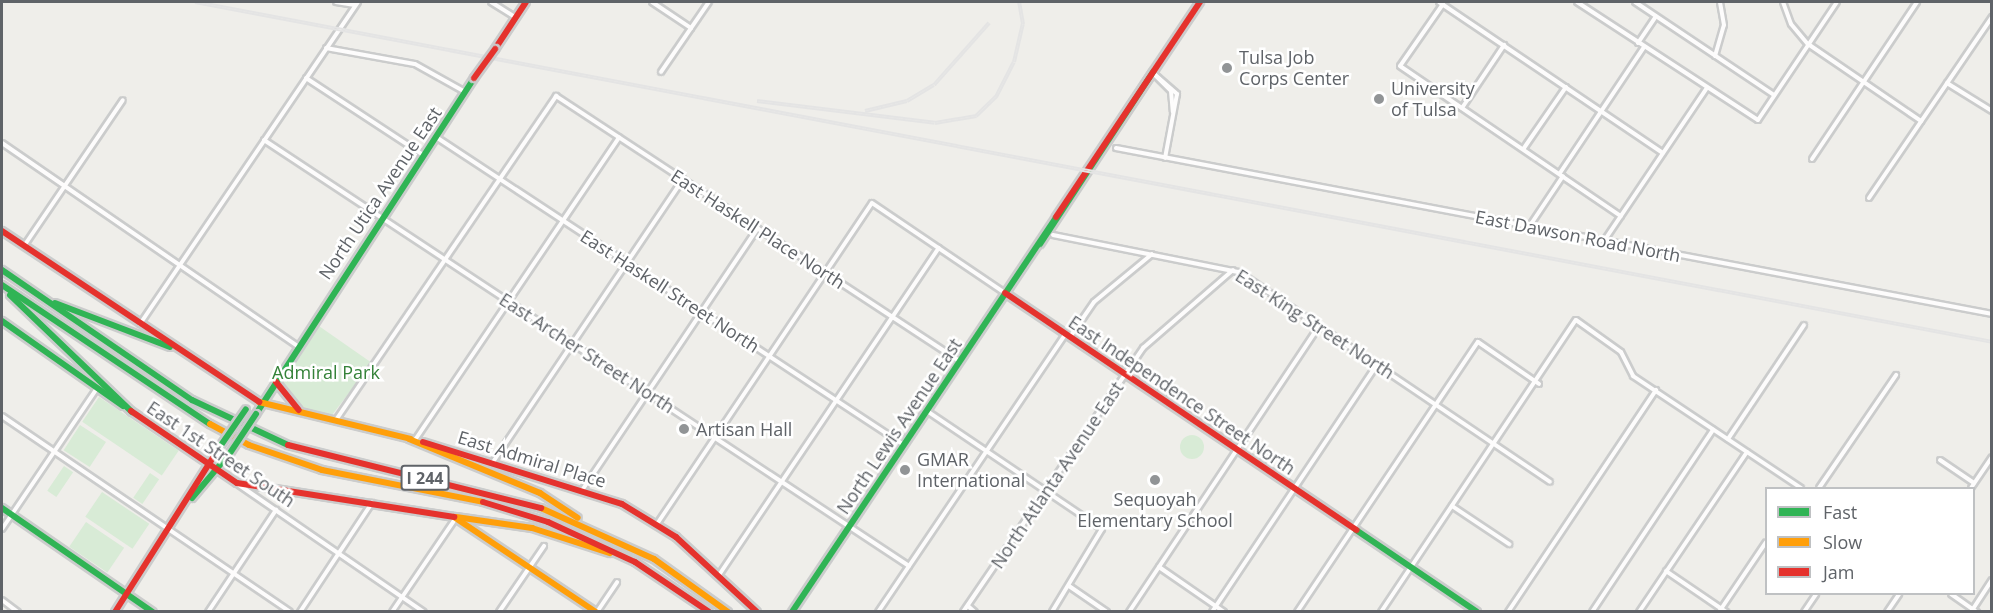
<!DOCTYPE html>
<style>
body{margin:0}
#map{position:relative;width:1993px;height:613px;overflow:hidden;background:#efeeea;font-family:"Open Sans",sans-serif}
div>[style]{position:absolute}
.green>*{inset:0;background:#d8ebd6;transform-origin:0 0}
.round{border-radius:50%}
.roads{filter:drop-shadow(2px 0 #cbcccc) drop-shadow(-2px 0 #cbcccc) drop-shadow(0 2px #cbcccc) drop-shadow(0 -2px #cbcccc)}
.street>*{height:4px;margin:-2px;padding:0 2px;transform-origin:2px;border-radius:2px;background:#fdfcfc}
.fast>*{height:6px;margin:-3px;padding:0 3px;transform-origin:3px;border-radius:3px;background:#30b455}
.slow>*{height:6px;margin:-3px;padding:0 3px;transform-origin:3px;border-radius:3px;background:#ff9f0a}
.jam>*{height:6px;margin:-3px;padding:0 3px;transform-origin:3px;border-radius:3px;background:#e5322d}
.rail>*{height:4px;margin-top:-2px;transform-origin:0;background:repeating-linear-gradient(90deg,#fff 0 4.5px,#e4e4e4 0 9px);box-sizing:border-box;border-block:2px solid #e4e4e4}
.bridges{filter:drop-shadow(2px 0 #cacacb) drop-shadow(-2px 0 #cacacb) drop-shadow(0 2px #cacacb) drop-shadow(0 -2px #cacacb)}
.fast-bridge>*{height:6px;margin:-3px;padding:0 3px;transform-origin:3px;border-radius:3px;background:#30b455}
.jam-bridge>*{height:6px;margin:-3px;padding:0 3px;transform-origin:3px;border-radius:3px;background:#e5322d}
.dots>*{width:16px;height:16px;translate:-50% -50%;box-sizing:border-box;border:3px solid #fff;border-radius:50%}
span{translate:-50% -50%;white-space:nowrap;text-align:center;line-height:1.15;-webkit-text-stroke:5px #fff;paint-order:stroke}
.shield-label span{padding:2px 4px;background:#fff;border:2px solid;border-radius:4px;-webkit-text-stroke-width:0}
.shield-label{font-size:16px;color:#5f6368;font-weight:700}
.poi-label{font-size:18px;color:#5f6368}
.left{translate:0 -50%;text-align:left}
.street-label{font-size:18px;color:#5f6368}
.park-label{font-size:18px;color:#348238}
.frame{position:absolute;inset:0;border:3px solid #5f6368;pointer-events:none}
.legend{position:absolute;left:1765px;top:487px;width:210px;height:108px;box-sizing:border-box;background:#fff;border:2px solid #bfc1c3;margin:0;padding:8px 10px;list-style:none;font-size:18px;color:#5f6368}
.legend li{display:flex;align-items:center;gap:12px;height:30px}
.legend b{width:30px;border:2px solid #bfc1c3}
</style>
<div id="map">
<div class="green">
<div style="clip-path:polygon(316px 324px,372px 363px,332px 415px,304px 408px,281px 382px)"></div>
<div style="left:99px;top:397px;width:96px;height:30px;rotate:34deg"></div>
<div style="left:80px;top:425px;width:31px;height:30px;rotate:33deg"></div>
<div class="round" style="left:1180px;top:435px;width:24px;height:24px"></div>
<div style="left:64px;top:466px;width:11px;height:30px;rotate:34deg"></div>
<div style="left:150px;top:473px;width:11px;height:30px;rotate:34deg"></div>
<div style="left:102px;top:492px;width:57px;height:30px;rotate:34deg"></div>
<div style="left:86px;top:522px;width:46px;height:30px;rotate:34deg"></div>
</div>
<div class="roads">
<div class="street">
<div style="left:336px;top:2px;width:19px;rotate:9deg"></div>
<div style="left:491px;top:2px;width:28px;rotate:32deg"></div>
<div style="left:652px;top:2px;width:47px;rotate:33.7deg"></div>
<div style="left:1439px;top:2px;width:270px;rotate:34deg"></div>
<div style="left:1577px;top:2px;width:216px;rotate:33.1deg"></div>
<div style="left:1758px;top:120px;width:142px;rotate:-56.2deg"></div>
<div style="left:1635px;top:2px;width:167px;rotate:33.8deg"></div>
<div style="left:1783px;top:2px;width:23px;rotate:70deg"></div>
<div style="left:1791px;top:24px;width:26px;rotate:50deg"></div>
<div style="left:1808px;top:44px;width:137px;rotate:34.3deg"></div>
<div style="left:1443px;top:4px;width:75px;rotate:124.7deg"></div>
<div style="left:1400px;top:66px;width:267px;rotate:34.2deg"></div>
<div style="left:1638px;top:43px;width:32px;rotate:-56deg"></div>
<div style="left:326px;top:48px;width:90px;rotate:10.2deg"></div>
<div style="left:415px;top:64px;width:57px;rotate:29.2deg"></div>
<div style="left:1715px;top:56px;width:32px;rotate:-74deg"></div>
<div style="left:1724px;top:25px;width:23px;rotate:-100deg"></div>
<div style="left:661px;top:72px;width:85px;rotate:-55.6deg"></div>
<div style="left:1153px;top:73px;width:32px;rotate:41deg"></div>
<div style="left:1177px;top:94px;width:65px;rotate:100.6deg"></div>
<div style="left:1153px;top:73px;width:25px;rotate:45deg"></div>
<div style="left:1171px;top:91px;width:21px;rotate:85deg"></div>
<div style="left:306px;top:78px;width:140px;rotate:33.3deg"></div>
<div style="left:1947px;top:83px;width:53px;rotate:31.9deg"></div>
<div style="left:1462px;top:108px;width:76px;rotate:-56.3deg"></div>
<div style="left:436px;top:137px;width:560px;rotate:33.35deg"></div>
<div style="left:264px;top:140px;width:773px;rotate:33.44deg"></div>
<div style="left:2px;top:143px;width:357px;rotate:34.5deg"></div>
<div style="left:1116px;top:148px;width:892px;rotate:10.73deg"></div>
<div style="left:1524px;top:148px;width:74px;rotate:-55.5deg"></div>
<div style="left:1812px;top:159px;width:189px;rotate:-56.2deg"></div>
<div style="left:1560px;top:173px;width:151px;rotate:-56.3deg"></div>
<div style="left:1869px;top:198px;width:219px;rotate:-55.8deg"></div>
<div style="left:1529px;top:227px;width:61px;rotate:-56.3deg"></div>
<div style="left:1053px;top:235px;width:190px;rotate:11.3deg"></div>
<div style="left:1239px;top:272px;width:375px;rotate:34deg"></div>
<div style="left:1604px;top:241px;width:183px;rotate:-56.1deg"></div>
<div style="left:24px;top:246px;width:176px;rotate:-55.9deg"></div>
<div style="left:140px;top:324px;width:389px;rotate:-55.9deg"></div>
<div style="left:1070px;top:337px;width:42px;rotate:-55.6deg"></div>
<div style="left:1094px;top:302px;width:75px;rotate:-39.6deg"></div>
<div style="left:927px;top:411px;width:211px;rotate:34deg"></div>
<div style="left:1102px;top:529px;width:97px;rotate:121.1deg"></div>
<div style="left:2px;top:416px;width:348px;rotate:34.2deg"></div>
<div style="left:336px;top:420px;width:392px;rotate:-55.8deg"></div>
<div style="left:556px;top:96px;width:483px;rotate:33.3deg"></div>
<div style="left:1728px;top:439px;width:137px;rotate:-56.3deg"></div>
<div style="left:415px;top:440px;width:365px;rotate:-56deg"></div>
<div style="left:1940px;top:460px;width:41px;rotate:34.1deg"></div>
<div style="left:493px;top:462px;width:341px;rotate:-56.1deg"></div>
<div style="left:239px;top:485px;width:224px;rotate:34.5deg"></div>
<div style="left:1819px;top:488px;width:137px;rotate:-55.7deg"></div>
<div style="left:1971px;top:488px;width:37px;rotate:-56deg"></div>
<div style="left:583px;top:489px;width:314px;rotate:-56.2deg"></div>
<div style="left:1452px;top:506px;width:69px;rotate:33.7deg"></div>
<div style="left:657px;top:524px;width:386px;rotate:-56.2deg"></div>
<div style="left:872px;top:203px;width:161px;rotate:34.1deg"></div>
<div style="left:2px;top:529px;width:170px;rotate:-56deg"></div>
<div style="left:1159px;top:567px;width:79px;rotate:34.7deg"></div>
<div style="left:1666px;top:571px;width:73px;rotate:34.3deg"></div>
<div style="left:719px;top:575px;width:394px;rotate:-56.1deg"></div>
<div style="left:1069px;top:586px;width:46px;rotate:34.4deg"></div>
<div style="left:1951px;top:594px;width:32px;rotate:35deg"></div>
<div style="left:2px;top:600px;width:20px;rotate:37deg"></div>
<div style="left:968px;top:606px;width:9px;rotate:41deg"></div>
<div style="left:208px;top:612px;width:123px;rotate:-56.3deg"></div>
<div style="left:300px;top:612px;width:131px;rotate:-56.6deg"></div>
<div style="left:392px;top:612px;width:114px;rotate:-55.8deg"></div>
<div style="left:499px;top:612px;width:80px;rotate:-55.7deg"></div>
<div style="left:597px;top:612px;width:36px;rotate:-56deg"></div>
<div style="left:878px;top:612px;width:334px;rotate:-56deg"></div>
<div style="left:963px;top:612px;width:320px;rotate:-55.7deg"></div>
<div style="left:1143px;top:348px;width:119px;rotate:-40.9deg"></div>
<div style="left:1129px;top:612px;width:343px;rotate:-56.4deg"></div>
<div style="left:1212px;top:612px;width:297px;rotate:-56.3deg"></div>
<div style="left:1297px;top:612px;width:325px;rotate:-56.2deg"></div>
<div style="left:1478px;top:342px;width:74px;rotate:34.5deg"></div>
<div style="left:1381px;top:612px;width:351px;rotate:-56.3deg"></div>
<div style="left:1576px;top:320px;width:55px;rotate:35.4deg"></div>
<div style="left:1621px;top:352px;width:27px;rotate:63deg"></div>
<div style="left:1633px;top:376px;width:202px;rotate:33.7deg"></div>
<div style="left:1508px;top:612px;width:267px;rotate:-56.3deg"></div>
<div style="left:1592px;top:612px;width:219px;rotate:-56.4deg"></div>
<div style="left:1639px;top:612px;width:193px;rotate:-56deg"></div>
<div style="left:1719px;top:612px;width:84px;rotate:-56.1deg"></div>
<div style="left:1804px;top:612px;width:22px;rotate:-56deg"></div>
<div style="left:1887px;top:612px;width:22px;rotate:-56deg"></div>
<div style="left:1971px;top:612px;width:38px;rotate:-57deg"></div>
</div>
<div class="fast">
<div style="left:1040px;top:244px;width:206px;rotate:-56.7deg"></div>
<div style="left:2px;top:270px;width:230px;rotate:34.4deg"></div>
<div style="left:192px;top:400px;width:106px;rotate:25.1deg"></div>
<div style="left:2px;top:285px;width:250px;rotate:33.8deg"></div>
<div style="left:10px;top:295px;width:169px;rotate:43.8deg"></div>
<div style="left:55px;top:303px;width:123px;rotate:20.9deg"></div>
<div style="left:2px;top:321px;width:148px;rotate:35.1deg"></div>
<div style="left:256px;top:414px;width:401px;rotate:-57deg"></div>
<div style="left:192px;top:498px;width:59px;rotate:-49.8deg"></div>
<div style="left:2px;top:508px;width:183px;rotate:34.6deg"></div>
<div style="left:1356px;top:530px;width:146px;rotate:34.1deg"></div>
<div style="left:792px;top:612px;width:475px;rotate:-56.2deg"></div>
</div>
<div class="slow">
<div style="left:259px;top:402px;width:156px;rotate:13.7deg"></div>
<div style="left:210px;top:424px;width:44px;rotate:28.3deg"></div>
<div style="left:249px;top:445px;width:77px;rotate:18.9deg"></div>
<div style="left:322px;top:470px;width:164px;rotate:11.2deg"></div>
<div style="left:409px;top:439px;width:142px;rotate:22.4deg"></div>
<div style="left:540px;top:493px;width:45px;rotate:33.3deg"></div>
<div style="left:541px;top:508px;width:124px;rotate:24.3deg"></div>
<div style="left:654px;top:559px;width:91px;rotate:35.6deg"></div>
<div style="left:454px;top:517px;width:171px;rotate:33.8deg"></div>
<div style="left:456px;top:517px;width:77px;rotate:8.2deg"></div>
<div style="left:532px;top:528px;width:82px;rotate:17.8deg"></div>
</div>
<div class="jam">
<div style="left:495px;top:49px;width:56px;rotate:-56.6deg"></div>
<div style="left:1056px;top:217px;width:259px;rotate:-56.2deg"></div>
<div style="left:2px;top:231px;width:309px;rotate:33.6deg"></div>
<div style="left:1005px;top:293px;width:424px;rotate:34deg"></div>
<div style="left:276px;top:382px;width:36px;rotate:51deg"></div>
<div style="left:131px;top:411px;width:128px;rotate:34.2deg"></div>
<div style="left:237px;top:483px;width:220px;rotate:8.9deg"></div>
<div style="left:423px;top:442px;width:208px;rotate:17.3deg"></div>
<div style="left:622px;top:504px;width:63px;rotate:31.4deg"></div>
<div style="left:676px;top:537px;width:110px;rotate:42.8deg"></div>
<div style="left:288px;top:445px;width:261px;rotate:14deg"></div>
<div style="left:483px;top:502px;width:68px;rotate:17.1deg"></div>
<div style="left:548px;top:522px;width:96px;rotate:24.7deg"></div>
<div style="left:635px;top:562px;width:89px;rotate:34deg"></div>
<div style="left:115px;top:612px;width:194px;rotate:-57.6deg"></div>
</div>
</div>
<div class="rail">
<div style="left:195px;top:2px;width:1829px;rotate:10.71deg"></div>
<div style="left:757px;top:101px;width:179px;rotate:7deg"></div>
<div style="left:935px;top:123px;width:42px;rotate:-9.7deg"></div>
<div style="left:976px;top:116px;width:28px;rotate:-44deg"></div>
<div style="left:996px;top:97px;width:39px;rotate:-63deg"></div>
<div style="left:1014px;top:62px;width:39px;rotate:-77deg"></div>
<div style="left:1023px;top:24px;width:22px;rotate:-100deg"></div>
<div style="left:865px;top:111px;width:43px;rotate:-13.4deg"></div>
<div style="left:907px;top:101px;width:31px;rotate:-31deg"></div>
<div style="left:934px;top:85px;width:83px;rotate:-48.4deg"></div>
</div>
<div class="bridges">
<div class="fast-bridge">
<div style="left:219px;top:448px;width:47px;rotate:-55.3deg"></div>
<div style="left:230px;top:453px;width:47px;rotate:-56.3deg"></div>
</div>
<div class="jam-bridge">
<div style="left:474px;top:78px;width:36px;rotate:-54deg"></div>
</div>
</div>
<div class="dots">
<div style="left:1227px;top:68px;background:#919496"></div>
<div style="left:1379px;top:99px;background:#919496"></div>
<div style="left:684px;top:429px;background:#919496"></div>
<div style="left:905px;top:470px;background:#919496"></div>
<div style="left:1155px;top:480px;background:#919496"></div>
</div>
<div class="shield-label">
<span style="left:425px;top:478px">I 244</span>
</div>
<div class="poi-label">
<span class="left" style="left:1239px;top:68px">Tulsa Job<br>Corps Center</span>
<span class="left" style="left:1391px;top:99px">University<br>of Tulsa</span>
<span class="left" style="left:696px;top:429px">Artisan Hall</span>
<span class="left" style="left:917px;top:470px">GMAR<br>International</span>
<span style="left:1155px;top:510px">Sequoyah<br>Elementary School</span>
</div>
<div class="street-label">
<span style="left:380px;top:193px;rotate:-56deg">North Utica Avenue East</span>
<span style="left:758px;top:229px;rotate:33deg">East Haskell Place North</span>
<span style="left:1578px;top:236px;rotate:11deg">East Dawson Road North</span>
<span style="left:670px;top:291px;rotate:33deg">East Haskell Street North</span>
<span style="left:1315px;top:324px;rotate:33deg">East King Street North</span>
<span style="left:587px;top:353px;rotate:33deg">East Archer Street North</span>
<span style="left:1182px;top:395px;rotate:34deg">East Independence Street North</span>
<span style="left:899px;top:426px;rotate:-56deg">North Lewis Avenue East</span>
<span style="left:221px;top:454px;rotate:34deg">East 1st Street South</span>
<span style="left:532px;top:459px;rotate:17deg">East Admiral Place</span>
<span style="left:1057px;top:475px;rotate:-56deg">North Atlanta Avenue East</span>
</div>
<div class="park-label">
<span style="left:326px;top:372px">Admiral Park</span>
</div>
<div class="frame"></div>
<ul class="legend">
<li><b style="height:8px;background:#30b455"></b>Fast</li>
<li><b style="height:8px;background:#ff9f0a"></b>Slow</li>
<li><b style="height:8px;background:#e5322d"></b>Jam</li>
</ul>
</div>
